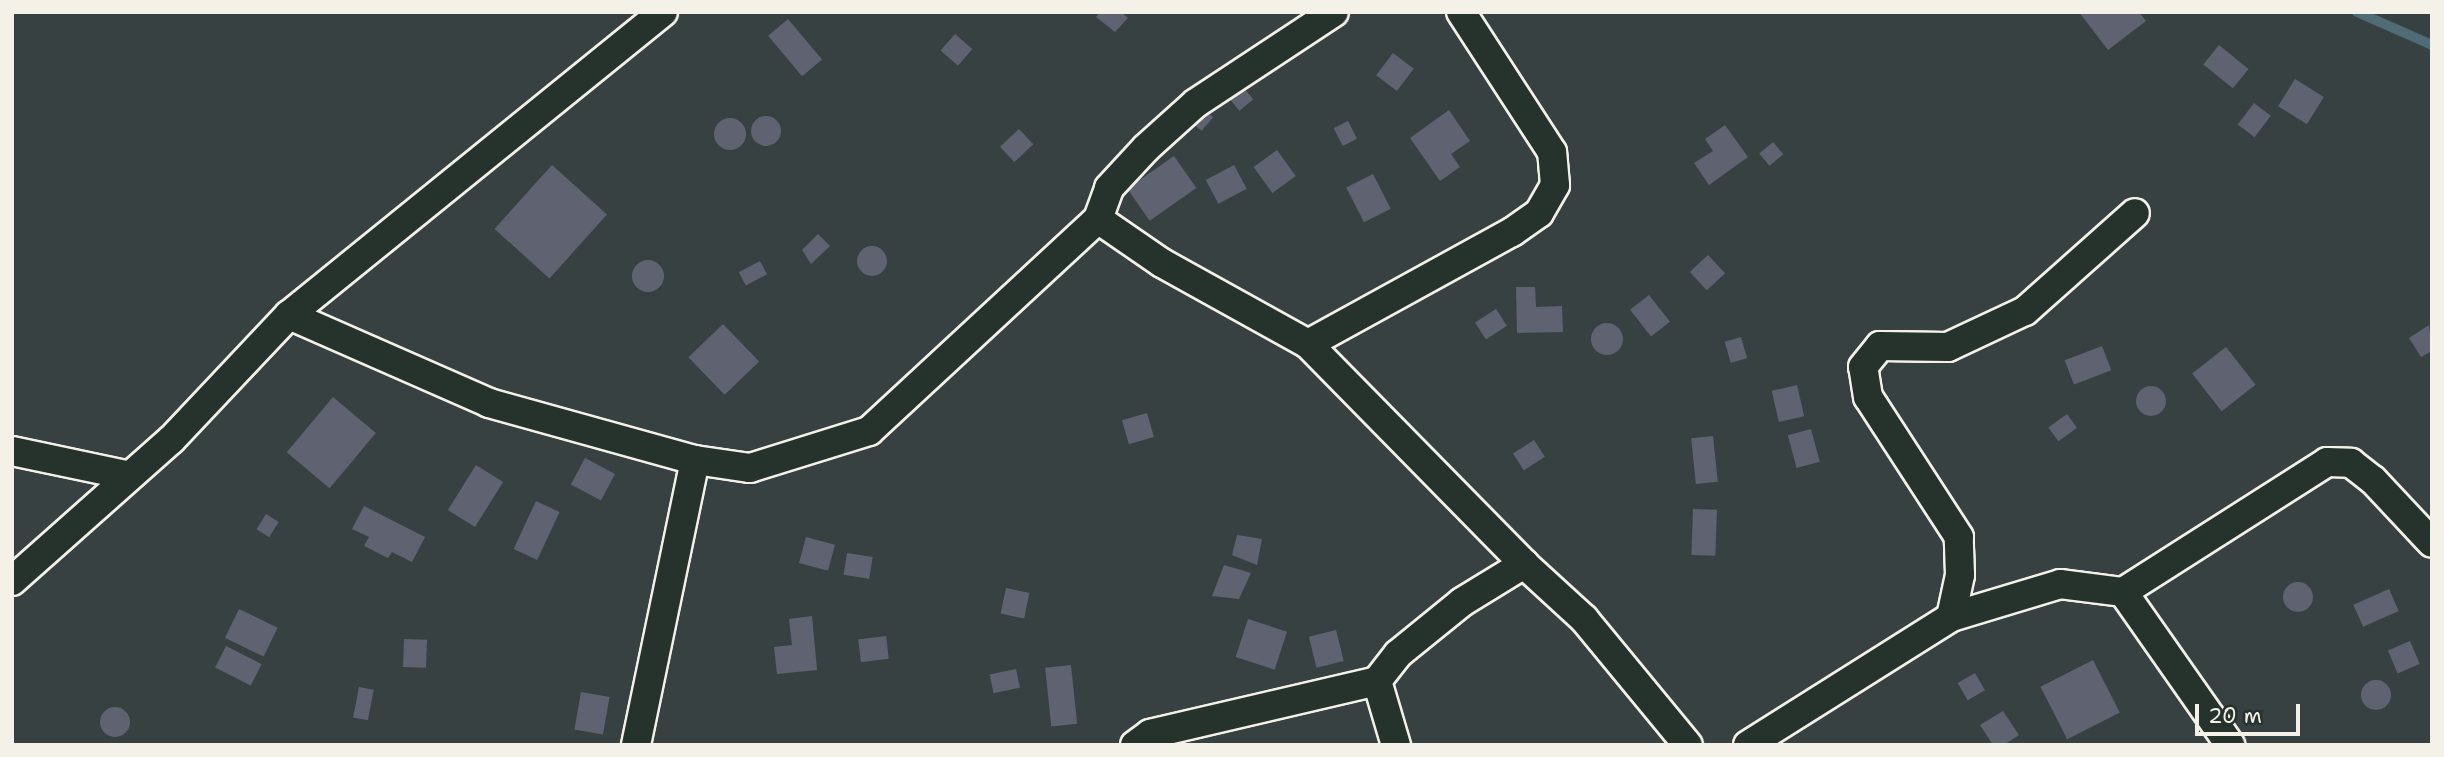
<!DOCTYPE html>
<style>
body{margin:0}
#map{position:relative;width:2444px;height:757px;overflow:hidden;background:#374141;font-family:"Shantell Sans",sans-serif}
div>[style]{position:absolute}
.stream>*{height:10px;margin:-5px;padding:0 5px;transform-origin:5px;border-radius:5px;background:#4f6b75}
.building>*{inset:0;background:#5f6371;transform-origin:0 0}
.round{border-radius:50%}
.roads{filter:drop-shadow(2px 0 #f4f1e8) drop-shadow(-2px 0 #f4f1e8) drop-shadow(0 2px #f4f1e8) drop-shadow(0 -2px #f4f1e8)}
.minor>*{height:28px;margin:-14px;padding:0 14px;transform-origin:14px;border-radius:14px;background:#26332d}
span{translate:-50% -50%;white-space:nowrap;text-align:center;line-height:1.15;-webkit-text-stroke:7px #26332d;paint-order:stroke}
.frame{position:absolute;inset:0;border:14px solid #f4f1e8;pointer-events:none}
.scale{position:absolute;left:2195px;top:704px;width:105px;height:32px;box-sizing:border-box;border:4px solid #f4f1e8;border-top:0;padding-left:9px;font-size:21px;line-height:24px;white-space:nowrap;color:#f4f1e8;-webkit-text-stroke:5px #26332d;paint-order:stroke}
</style>
<div id="map">
<div class="stream">
<div style="left:2357px;top:12px;width:82px;rotate:23.7deg"></div>
</div>
<div class="building">
<div style="clip-path:polygon(1100px 12px,1121px 12px,1128px 18px,1115px 32px,1096px 17px)"></div>
<div style="clip-path:polygon(2079px 12px,2139px 12px,2146px 21px,2108px 50px)"></div>
<div style="left:788px;top:19px;width:53px;height:26px;rotate:50deg"></div>
<div style="left:955px;top:34px;width:23px;height:22px;rotate:41deg"></div>
<div style="left:2219px;top:45px;width:38px;height:25px;rotate:39deg"></div>
<div style="left:1393px;top:53px;width:26px;height:28px;rotate:37deg"></div>
<div style="left:2295px;top:79px;width:34px;height:32px;rotate:32deg"></div>
<div style="left:1243px;top:87px;width:16px;height:18px;rotate:50deg"></div>
<div style="left:2254px;top:103px;width:21px;height:27px;rotate:37deg"></div>
<div style="left:1205px;top:110px;width:11px;height:18px;rotate:41deg"></div>
<div style="clip-path:polygon(1449px 110px,1470px 141px,1451px 154px,1460px 167px,1440px 181px,1410px 138px)"></div>
<div class="round" style="left:751px;top:116px;width:30px;height:30px"></div>
<div class="round" style="left:714px;top:118px;width:32px;height:32px"></div>
<div style="left:1348px;top:121px;width:20px;height:16px;rotate:63deg"></div>
<div style="clip-path:polygon(1725px 125px,1748px 157px,1709px 185px,1694px 163px,1713px 151px,1705px 139px)"></div>
<div style="left:1019px;top:129px;width:21px;height:26px;rotate:47deg"></div>
<div style="left:1773px;top:142px;width:16px;height:18px;rotate:50deg"></div>
<div style="left:1277px;top:150px;width:32px;height:29px;rotate:54deg"></div>
<div style="left:1174px;top:156px;width:39px;height:57px;rotate:55deg"></div>
<div style="left:552px;top:165px;width:74px;height:86px;rotate:42deg"></div>
<div style="left:1234px;top:165px;width:27px;height:32px;rotate:62deg"></div>
<div style="left:1373px;top:174px;width:39px;height:30px;rotate:63deg"></div>
<div style="clip-path:polygon(818px 234px,830px 246px,811px 264px,802px 250px)"></div>
<div class="round" style="left:857px;top:246px;width:30px;height:30px"></div>
<div style="left:1708px;top:255px;width:25px;height:25px;rotate:47deg"></div>
<div class="round" style="left:632px;top:260px;width:32px;height:32px"></div>
<div style="left:760px;top:261px;width:15px;height:24px;rotate:62deg"></div>
<div style="clip-path:polygon(1516px 287px,1535px 287px,1536px 307px,1562px 306px,1563px 332px,1517px 333px)"></div>
<div style="left:1649px;top:295px;width:34px;height:24px;rotate:52deg"></div>
<div style="left:1496px;top:309px;width:20px;height:25px;rotate:57deg"></div>
<div class="round" style="left:1591px;top:323px;width:32px;height:32px"></div>
<div style="left:723px;top:324px;width:52px;height:48px;rotate:46deg"></div>
<div style="clip-path:polygon(2429px 325px,2432px 351px,2421px 357px,2409px 338px)"></div>
<div style="left:1741px;top:337px;width:22px;height:17px;rotate:74deg"></div>
<div style="left:2102px;top:346px;width:26px;height:40px;rotate:69deg"></div>
<div style="left:2226px;top:347px;width:48px;height:43px;rotate:52deg"></div>
<div style="left:1797px;top:385px;width:32px;height:26px;rotate:77deg"></div>
<div class="round" style="left:2136px;top:386px;width:30px;height:30px"></div>
<div style="left:333px;top:397px;width:56px;height:72px;rotate:40deg"></div>
<div style="left:1147px;top:413px;width:25px;height:26px;rotate:74deg"></div>
<div style="left:2067px;top:414px;width:17px;height:23px;rotate:54deg"></div>
<div style="left:1811px;top:429px;width:34px;height:24px;rotate:75deg"></div>
<div style="left:1713px;top:436px;width:46px;height:22px;rotate:84deg"></div>
<div style="left:1534px;top:440px;width:20px;height:25px;rotate:57deg"></div>
<div style="left:585px;top:458px;width:34px;height:30px;rotate:28deg"></div>
<div style="left:476px;top:465px;width:32px;height:53px;rotate:32deg"></div>
<div style="left:536px;top:501px;width:26px;height:53px;rotate:25deg"></div>
<div style="clip-path:polygon(364px 506px,425px 537px,412px 562px,392px 552px,388px 558px,364px 546px,369px 537px,352px 529px)"></div>
<div style="left:1693px;top:509px;width:24px;height:46px;rotate:2deg"></div>
<div style="left:266px;top:514px;width:15px;height:18px;rotate:32deg"></div>
<div style="clip-path:polygon(1237px 535px,1262px 539px,1257px 565px,1232px 555px)"></div>
<div style="left:806px;top:537px;width:30px;height:27px;rotate:15deg"></div>
<div style="left:847px;top:553px;width:26px;height:22px;rotate:9deg"></div>
<div style="clip-path:polygon(1224px 565px,1251px 573px,1239px 599px,1212px 596px)"></div>
<div class="round" style="left:2283px;top:582px;width:30px;height:30px"></div>
<div style="left:1006px;top:588px;width:24px;height:26px;rotate:12deg"></div>
<div style="left:2389px;top:589px;width:24px;height:39px;rotate:66deg"></div>
<div style="left:239px;top:609px;width:43px;height:32px;rotate:26deg"></div>
<div style="clip-path:polygon(812px 616px,817px 670px,777px 674px,774px 647px,792px 645px,789px 619px)"></div>
<div style="left:1248px;top:619px;width:41px;height:40px;rotate:18deg"></div>
<div style="left:1336px;top:630px;width:32px;height:28px;rotate:76deg"></div>
<div style="left:886px;top:636px;width:23px;height:28px;rotate:83deg"></div>
<div style="left:404px;top:639px;width:23px;height:28px;rotate:2deg"></div>
<div style="left:2410px;top:641px;width:25px;height:24px;rotate:67deg"></div>
<div style="left:226px;top:646px;width:40px;height:24px;rotate:27deg"></div>
<div style="left:2093px;top:660px;width:59px;height:59px;rotate:63deg"></div>
<div style="left:1071px;top:665px;width:59px;height:26px;rotate:84deg"></div>
<div style="left:1016px;top:669px;width:19px;height:27px;rotate:78deg"></div>
<div style="left:1975px;top:673px;width:20px;height:20px;rotate:60deg"></div>
<div class="round" style="left:2361px;top:680px;width:30px;height:30px"></div>
<div style="left:359px;top:687px;width:15px;height:31px;rotate:11deg"></div>
<div style="left:581px;top:692px;width:29px;height:38px;rotate:10deg"></div>
<div class="round" style="left:100px;top:707px;width:30px;height:30px"></div>
<div style="clip-path:polygon(2003px 711px,2019px 735px,2004px 745px,1993px 745px,1980px 725px)"></div>
</div>
<div class="roads">
<div class="minor">
<div style="left:1098px;top:219px;width:33px;rotate:-70deg"></div>
<div style="left:1109px;top:188px;width:54px;rotate:-47.2deg"></div>
<div style="left:1146px;top:148px;width:67px;rotate:-42deg"></div>
<div style="left:1196px;top:103px;width:165px;rotate:-33.4deg"></div>
<div style="left:289px;top:315px;width:481px;rotate:-39deg"></div>
<div style="left:1308px;top:344px;width:308px;rotate:45.5deg"></div>
<div style="left:1524px;top:564px;width:81px;rotate:42.5deg"></div>
<div style="left:1584px;top:619px;width:163px;rotate:50.5deg"></div>
<div style="left:12px;top:451px;width:116px;rotate:11.9deg"></div>
<div style="left:12px;top:581px;width:213px;rotate:-41.6deg"></div>
<div style="left:171px;top:440px;width:172px;rotate:-46.7deg"></div>
<div style="left:289px;top:315px;width:219px;rotate:23.7deg"></div>
<div style="left:489px;top:403px;width:214px;rotate:15.5deg"></div>
<div style="left:695px;top:460px;width:56px;rotate:8.3deg"></div>
<div style="left:750px;top:468px;width:125px;rotate:-17.3deg"></div>
<div style="left:869px;top:431px;width:312px;rotate:-42.8deg"></div>
<div style="left:1098px;top:219px;width:78px;rotate:34.5deg"></div>
<div style="left:1162px;top:263px;width:167px;rotate:29deg"></div>
<div style="left:1308px;top:344px;width:233px;rotate:-28.8deg"></div>
<div style="left:1512px;top:232px;width:33px;rotate:-35deg"></div>
<div style="left:1539px;top:213px;width:32px;rotate:-60deg"></div>
<div style="left:1555px;top:185px;width:33px;rotate:-95deg"></div>
<div style="left:1552px;top:152px;width:167px;rotate:-123deg"></div>
<div style="left:2123px;top:592px;width:242px;rotate:-32.5deg"></div>
<div style="left:2327px;top:462px;width:24px;rotate:2deg"></div>
<div style="left:2351px;top:463px;width:28px;rotate:38deg"></div>
<div style="left:2373px;top:480px;width:86px;rotate:46.9deg"></div>
<div style="left:1951px;top:617px;width:114px;rotate:-16.8deg"></div>
<div style="left:2060px;top:584px;width:64px;rotate:7.2deg"></div>
<div style="left:2123px;top:592px;width:187px;rotate:55deg"></div>
<div style="left:1377px;top:681px;width:67px;rotate:73.5deg"></div>
<div style="left:636px;top:745px;width:291px;rotate:-78.3deg"></div>
<div style="left:1135px;top:745px;width:19px;rotate:-36deg"></div>
<div style="left:1150px;top:734px;width:233px;rotate:-13.1deg"></div>
<div style="left:1377px;top:681px;width:34px;rotate:-52deg"></div>
<div style="left:1398px;top:654px;width:82px;rotate:-39.1deg"></div>
<div style="left:1462px;top:602px;width:73px;rotate:-31.5deg"></div>
<div style="left:1748px;top:745px;width:240px;rotate:-32.2deg"></div>
<div style="left:1951px;top:617px;width:43px;rotate:-77.9deg"></div>
<div style="left:1960px;top:575px;width:38px;rotate:-92deg"></div>
<div style="left:1959px;top:537px;width:167px;rotate:-123deg"></div>
<div style="left:1868px;top:397px;width:30px;rotate:-99deg"></div>
<div style="left:1863px;top:367px;width:27px;rotate:-51deg"></div>
<div style="left:1880px;top:346px;width:68px;rotate:0.8deg"></div>
<div style="left:1948px;top:347px;width:85px;rotate:-25.1deg"></div>
<div style="left:2025px;top:311px;width:147px;rotate:-41.7deg"></div>
</div>
</div>
<div class="frame"></div>
<div class="scale">20 m</div>
</div>
